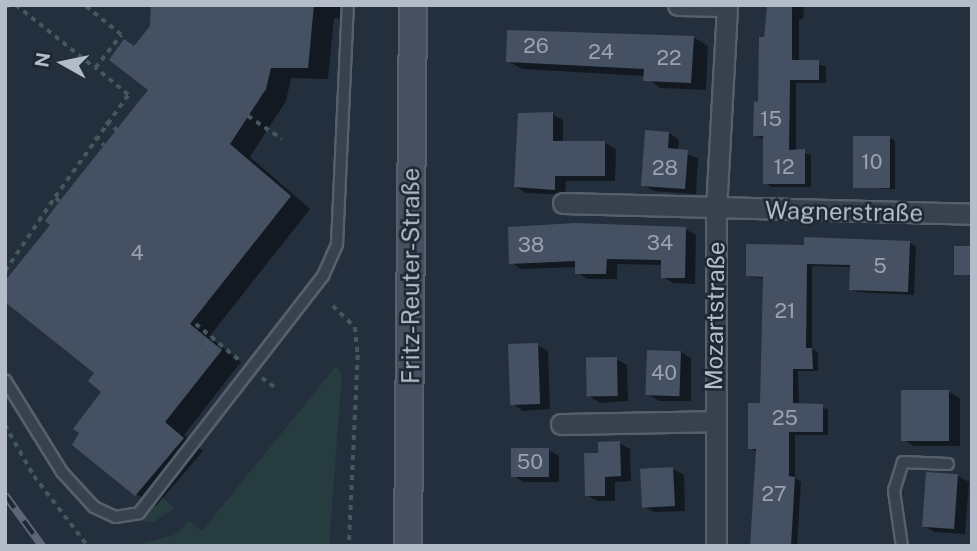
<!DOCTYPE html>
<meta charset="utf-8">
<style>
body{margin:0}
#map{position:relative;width:977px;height:551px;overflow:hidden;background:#242f3e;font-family:"Public Sans",sans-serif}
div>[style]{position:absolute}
.green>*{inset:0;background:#263c3f}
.shadow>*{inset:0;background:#0007}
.building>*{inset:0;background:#455162;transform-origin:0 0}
.path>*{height:3.5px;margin-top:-1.75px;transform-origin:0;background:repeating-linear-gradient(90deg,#44595c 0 5px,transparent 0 10px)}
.roads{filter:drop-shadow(2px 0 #565f6c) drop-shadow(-2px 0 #565f6c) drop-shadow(0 2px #565f6c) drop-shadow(0 -2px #565f6c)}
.lane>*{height:10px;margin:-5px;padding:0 5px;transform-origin:5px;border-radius:5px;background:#38414e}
.street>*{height:19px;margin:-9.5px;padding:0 9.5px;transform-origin:9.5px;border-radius:9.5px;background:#38414e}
.secondary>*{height:26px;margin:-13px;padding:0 13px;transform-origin:13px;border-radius:13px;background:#465061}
.rail>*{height:8px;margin-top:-4px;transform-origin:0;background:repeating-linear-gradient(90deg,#1d2633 0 16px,#5a6575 0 32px);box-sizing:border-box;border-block:2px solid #5a6575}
span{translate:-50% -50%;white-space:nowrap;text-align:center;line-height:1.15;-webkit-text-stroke:5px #1d2633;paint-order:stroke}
.number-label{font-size:21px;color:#98a1af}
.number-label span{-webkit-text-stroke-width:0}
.street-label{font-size:24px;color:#b4bcc9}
.frame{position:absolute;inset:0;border:7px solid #b4bcc9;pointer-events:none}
.north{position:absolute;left:28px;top:28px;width:70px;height:70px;-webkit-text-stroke:5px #1d2633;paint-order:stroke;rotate:279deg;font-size:19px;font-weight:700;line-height:28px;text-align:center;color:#b4bcc9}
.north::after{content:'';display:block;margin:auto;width:24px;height:32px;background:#b4bcc9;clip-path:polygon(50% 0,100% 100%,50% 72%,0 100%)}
</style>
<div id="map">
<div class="green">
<div style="clip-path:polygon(336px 366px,342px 373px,329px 546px,131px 546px,174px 535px,189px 521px,202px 531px)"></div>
<div style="clip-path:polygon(161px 496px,174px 508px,154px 522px,142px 521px)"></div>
</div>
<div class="shadow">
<div style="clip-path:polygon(153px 5px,352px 5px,351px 19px,334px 18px,328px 79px,291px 78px,286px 101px,250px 157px,310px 209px,209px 337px,241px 362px,184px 435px,203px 451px,156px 506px,136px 494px,52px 225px,150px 89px,135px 47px,152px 26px)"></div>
<div style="clip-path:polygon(767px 5px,821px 5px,804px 7px,803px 19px,799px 19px,799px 62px,826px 66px,826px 83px,796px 83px,796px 151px,811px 155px,811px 187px,772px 187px,765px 183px,764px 139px,755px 135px)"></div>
<div style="clip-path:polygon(693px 37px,708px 46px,706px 90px,660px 88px,645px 76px,522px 69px,508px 61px)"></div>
<div style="clip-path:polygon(552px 114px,563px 120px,563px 142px,605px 143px,616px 149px,615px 181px,566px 181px,565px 195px,526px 193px,515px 186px)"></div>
<div style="clip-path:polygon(669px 133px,679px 140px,678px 151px,698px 158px,696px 194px,654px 191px,643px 185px)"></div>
<div style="clip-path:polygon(890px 138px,895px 141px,895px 189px,855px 187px)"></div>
<div style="clip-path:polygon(970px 143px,972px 143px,972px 186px,971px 186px)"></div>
<div style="clip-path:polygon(685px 229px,696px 235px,695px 284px,673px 283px,663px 277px,663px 265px,617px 264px,617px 279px,588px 279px,577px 273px,577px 267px,521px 269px,511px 262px)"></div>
<div style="clip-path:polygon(910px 243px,916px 246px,914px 295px,857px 292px,851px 289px,852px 267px,812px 266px,812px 349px,818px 353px,818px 371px,798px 371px,799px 405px,828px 409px,828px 435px,795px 435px,795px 478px,801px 482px,797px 546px,754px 546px,757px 452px,750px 448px,762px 405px,765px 279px,748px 276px,806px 247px)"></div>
<div style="clip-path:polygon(537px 345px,548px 351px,550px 409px,523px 411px,513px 404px)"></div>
<div style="clip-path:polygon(681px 352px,691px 358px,691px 401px,659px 401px,648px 394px)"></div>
<div style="clip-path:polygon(616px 359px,627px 365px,628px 401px,600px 403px,589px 396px)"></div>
<div style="clip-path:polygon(949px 392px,960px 398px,960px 446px,914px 446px,904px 440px)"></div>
<div style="clip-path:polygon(619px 443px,630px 449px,631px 481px,615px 482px,615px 501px,598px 501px,587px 495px,600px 455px)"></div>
<div style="clip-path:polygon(548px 450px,559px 456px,559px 482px,524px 482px,513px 476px)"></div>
<div style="clip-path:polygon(673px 469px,684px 475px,685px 511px,654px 512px,643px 506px)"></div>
<div style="clip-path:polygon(928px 474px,958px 476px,969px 482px,965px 534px,935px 532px,924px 526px)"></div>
</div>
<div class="building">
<div style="clip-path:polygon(151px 5px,314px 5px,308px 68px,271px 68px,266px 89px,230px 144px,291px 196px,190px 324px,222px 350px,165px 422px,184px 438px,135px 496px,72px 445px,79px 433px,73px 429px,101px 392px,88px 381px,94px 373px,5px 302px,5px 281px,50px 225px,45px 221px,59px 202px,148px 90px,109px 60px,124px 39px,134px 46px,150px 26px)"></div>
<div style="clip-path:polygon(767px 5px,792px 5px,792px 60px,819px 60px,819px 80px,790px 80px,789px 150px,805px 149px,805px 184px,763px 184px,763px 136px,753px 136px,754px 101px,758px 102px,759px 37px,764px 37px)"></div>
<div style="clip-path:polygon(507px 30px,694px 36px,691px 83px,643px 81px,644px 69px,506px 62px)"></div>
<div style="clip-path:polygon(553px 112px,553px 141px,605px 141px,605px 176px,555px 176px,555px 190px,514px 187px,518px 113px)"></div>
<div style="clip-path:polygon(645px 130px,669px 132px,668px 148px,688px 150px,685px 189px,641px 186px)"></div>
<div style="left:853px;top:136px;width:37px;height:52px"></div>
<div style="clip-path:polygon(575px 223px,686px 227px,685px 278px,661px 278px,661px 260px,607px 259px,606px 274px,575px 274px,575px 261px,509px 264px,508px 227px)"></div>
<div style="clip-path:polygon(804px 237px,910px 241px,908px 292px,849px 290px,850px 265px,807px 264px,806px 348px,812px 348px,813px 369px,793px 369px,793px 403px,823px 404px,823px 432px,789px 432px,789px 476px,795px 477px,791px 546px,750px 546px,756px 449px,748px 449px,748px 403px,760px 403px,763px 277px,746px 276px,746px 244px,804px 245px)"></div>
<div style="left:954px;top:246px;width:18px;height:29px"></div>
<div style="left:538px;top:343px;width:61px;height:30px;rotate:88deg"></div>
<div style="left:647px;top:350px;width:34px;height:45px;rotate:2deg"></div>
<div style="left:617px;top:357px;width:39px;height:31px;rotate:89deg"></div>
<div style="left:901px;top:390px;width:48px;height:51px"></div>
<div style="clip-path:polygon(620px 441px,621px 476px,605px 477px,605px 496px,585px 496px,584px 453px,598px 453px,598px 442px)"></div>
<div style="left:511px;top:448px;width:38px;height:29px"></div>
<div style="left:673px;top:467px;width:39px;height:33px;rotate:87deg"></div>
<div style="left:926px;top:472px;width:32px;height:55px;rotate:4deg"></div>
</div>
<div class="path">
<div style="left:16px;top:5px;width:100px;rotate:38.5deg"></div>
<div style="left:5px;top:7px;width:5px;rotate:-22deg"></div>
<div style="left:248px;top:116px;width:41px;rotate:34.1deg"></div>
<div style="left:106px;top:122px;width:14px;rotate:36deg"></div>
<div style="left:95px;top:137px;width:12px;rotate:42deg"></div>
<div style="left:59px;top:202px;width:6px;rotate:-129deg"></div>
<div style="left:55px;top:197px;width:125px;rotate:-54.4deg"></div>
<div style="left:128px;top:95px;width:43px;rotate:-140.7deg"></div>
<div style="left:95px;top:68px;width:42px;rotate:-51.8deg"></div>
<div style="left:121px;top:35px;width:48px;rotate:-141deg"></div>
<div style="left:5px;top:271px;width:89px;rotate:-56deg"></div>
<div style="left:333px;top:306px;width:30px;rotate:44deg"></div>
<div style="left:355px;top:327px;width:28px;rotate:84deg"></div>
<div style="left:358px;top:355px;width:191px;rotate:92.7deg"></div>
<div style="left:196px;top:324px;width:56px;rotate:39.9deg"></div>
<div style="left:199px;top:354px;width:21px;rotate:-53deg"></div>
<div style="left:262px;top:378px;width:19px;rotate:36deg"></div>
<div style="left:5px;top:425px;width:59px;rotate:60.4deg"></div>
<div style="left:34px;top:476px;width:88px;rotate:52.4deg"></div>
</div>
<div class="roads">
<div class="lane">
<div style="left:5px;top:380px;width:108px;rotate:58.2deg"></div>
<div style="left:62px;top:472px;width:47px;rotate:47.6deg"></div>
<div style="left:94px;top:507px;width:23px;rotate:25deg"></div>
<div style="left:115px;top:517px;width:24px;rotate:-9deg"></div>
<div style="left:139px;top:513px;width:300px;rotate:-52.2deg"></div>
<div style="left:323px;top:276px;width:35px;rotate:-66deg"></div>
<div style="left:337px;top:244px;width:239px;rotate:-87.4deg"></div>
<div style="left:902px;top:546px;width:56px;rotate:-98.3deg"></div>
<div style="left:894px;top:491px;width:30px;rotate:-73deg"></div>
<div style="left:903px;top:462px;width:45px;rotate:2.5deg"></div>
</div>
<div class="street">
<div style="left:678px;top:5px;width:49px;rotate:1.2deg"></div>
<div style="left:563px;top:203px;width:409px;rotate:1.5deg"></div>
<div style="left:561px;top:424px;width:153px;rotate:-1.1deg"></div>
<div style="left:716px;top:546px;width:336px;rotate:-90deg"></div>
<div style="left:716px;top:210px;width:205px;rotate:-86.9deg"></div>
</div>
<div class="secondary">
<div style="left:408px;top:546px;width:541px;rotate:-89.47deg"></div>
</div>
</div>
<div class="rail">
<div style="left:5px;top:495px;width:63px;rotate:54deg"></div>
</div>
<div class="number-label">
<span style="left:536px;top:46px">26</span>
<span style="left:601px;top:52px">24</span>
<span style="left:669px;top:58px">22</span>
<span style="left:771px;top:119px">15</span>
<span style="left:872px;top:162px">10</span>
<span style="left:784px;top:167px">12</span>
<span style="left:665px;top:168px">28</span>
<span style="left:660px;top:243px">34</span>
<span style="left:531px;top:245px">38</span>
<span style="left:137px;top:253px">4</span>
<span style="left:880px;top:266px">5</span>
<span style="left:785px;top:311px">21</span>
<span style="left:664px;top:373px">40</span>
<span style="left:785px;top:418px">25</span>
<span style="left:530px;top:462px">50</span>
<span style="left:774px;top:494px">27</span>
</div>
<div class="street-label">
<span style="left:844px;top:212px;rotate:1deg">Wagnerstraße</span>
<span style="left:411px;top:276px;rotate:-90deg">Fritz-Reuter-Straße</span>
<span style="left:715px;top:316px;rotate:-89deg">Mozartstraße</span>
</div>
<div class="frame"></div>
<div class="north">N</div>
</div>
